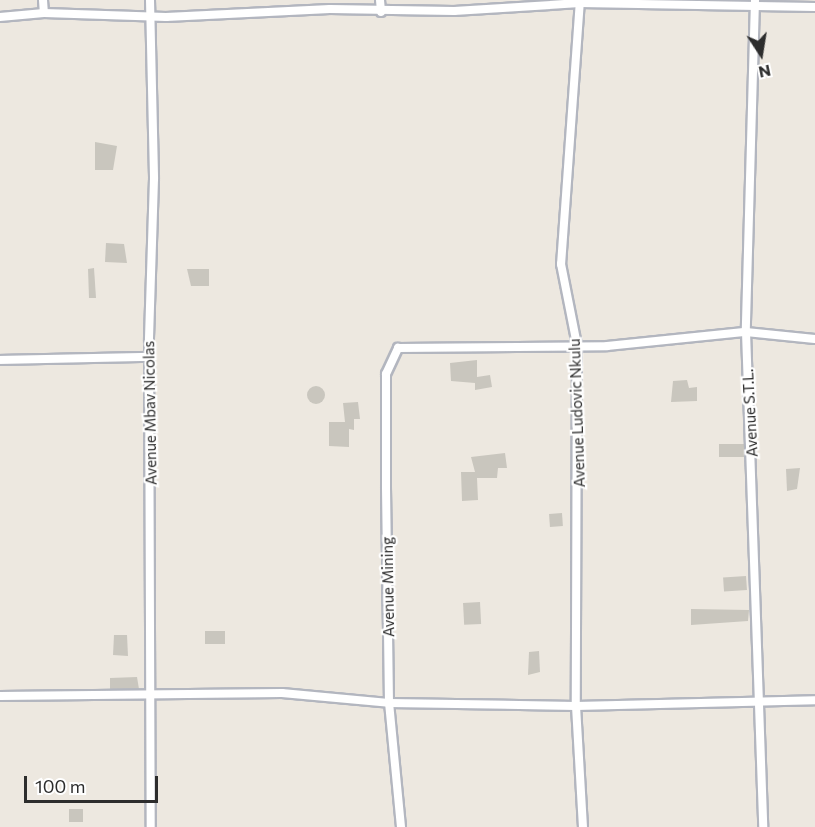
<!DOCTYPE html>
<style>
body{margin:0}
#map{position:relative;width:815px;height:827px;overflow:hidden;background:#ede8e0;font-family:Commissioner,sans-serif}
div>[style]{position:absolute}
.building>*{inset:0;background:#c9c6be;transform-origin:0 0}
.round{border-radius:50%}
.roads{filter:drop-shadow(2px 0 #b3b6bf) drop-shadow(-2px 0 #b3b6bf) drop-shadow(0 2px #b3b6bf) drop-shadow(0 -2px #b3b6bf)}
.street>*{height:8px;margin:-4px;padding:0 4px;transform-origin:4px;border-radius:4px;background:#fff}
span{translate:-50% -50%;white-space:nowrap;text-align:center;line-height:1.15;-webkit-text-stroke:4.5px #fff;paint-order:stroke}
.street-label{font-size:15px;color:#2d2d2d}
.north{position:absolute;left:731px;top:24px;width:60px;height:60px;-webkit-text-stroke:4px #fff;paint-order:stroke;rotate:168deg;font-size:16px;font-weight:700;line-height:24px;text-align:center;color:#2d2d2d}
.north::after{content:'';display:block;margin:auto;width:21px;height:27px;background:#2d2d2d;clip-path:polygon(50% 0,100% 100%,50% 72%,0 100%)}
.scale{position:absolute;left:24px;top:776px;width:134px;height:27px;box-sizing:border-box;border:3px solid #2d2d2d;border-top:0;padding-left:8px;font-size:18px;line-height:21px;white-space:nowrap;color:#2d2d2d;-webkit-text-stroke:4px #fff;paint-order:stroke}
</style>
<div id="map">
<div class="building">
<div style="clip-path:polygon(95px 142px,117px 146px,113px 170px,95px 170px)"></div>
<div style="clip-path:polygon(106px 243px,124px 244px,127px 263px,105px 262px)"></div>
<div style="clip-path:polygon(94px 268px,96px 298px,89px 298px,88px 269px)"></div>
<div style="clip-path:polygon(187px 269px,209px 269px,209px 286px,191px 286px)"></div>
<div style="clip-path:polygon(477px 360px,477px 377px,490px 375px,492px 387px,475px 390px,475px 383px,451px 381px,450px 363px)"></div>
<div style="clip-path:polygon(687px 380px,689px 388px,697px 387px,697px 401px,671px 402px,673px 381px)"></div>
<div class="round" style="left:307px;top:386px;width:18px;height:18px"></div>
<div style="clip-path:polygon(358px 402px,360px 419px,354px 419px,354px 430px,349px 429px,349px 447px,329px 446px,329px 422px,345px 422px,343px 403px)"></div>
<div style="left:744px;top:444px;width:13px;height:25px;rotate:90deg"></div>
<div style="clip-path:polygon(505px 453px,507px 468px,498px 468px,497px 478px,477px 478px,478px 500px,462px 501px,461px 472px,475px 472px,471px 457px)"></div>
<div style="clip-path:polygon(800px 468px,797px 489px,787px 491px,786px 469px)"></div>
<div style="left:562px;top:513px;width:13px;height:13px;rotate:86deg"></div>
<div style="left:746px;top:576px;width:14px;height:23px;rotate:86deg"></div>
<div style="left:480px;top:602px;width:22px;height:17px;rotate:87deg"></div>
<div style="clip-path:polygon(691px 609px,749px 610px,748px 621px,691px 625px)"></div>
<div style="left:225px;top:631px;width:13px;height:20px;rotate:90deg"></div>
<div style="clip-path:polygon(114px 635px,127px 635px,128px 656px,113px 655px)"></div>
<div style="clip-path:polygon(539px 651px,540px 672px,528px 675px,529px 652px)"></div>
<div style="clip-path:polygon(137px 677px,139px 689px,110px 689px,110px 678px)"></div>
<div style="left:69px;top:809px;width:14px;height:13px"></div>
</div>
<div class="roads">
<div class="street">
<div style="left:43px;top:0;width:13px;rotate:86deg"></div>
<div style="left:150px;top:0;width:179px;rotate:88.7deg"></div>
<div style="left:154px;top:179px;width:162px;rotate:91.8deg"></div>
<div style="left:149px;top:341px;width:486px;rotate:89.8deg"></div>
<div style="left:380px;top:0;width:12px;rotate:85deg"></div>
<div style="left:580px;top:0;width:265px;rotate:94.1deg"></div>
<div style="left:561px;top:264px;width:83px;rotate:78.8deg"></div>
<div style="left:577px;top:345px;width:361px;rotate:90.2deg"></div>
<div style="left:576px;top:706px;width:121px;rotate:86.7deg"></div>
<div style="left:755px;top:0;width:332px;rotate:91.6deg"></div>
<div style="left:746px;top:332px;width:495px;rotate:88deg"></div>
<div style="left:0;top:17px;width:44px;rotate:-5.2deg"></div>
<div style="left:44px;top:13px;width:122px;rotate:1.9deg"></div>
<div style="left:166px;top:17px;width:164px;rotate:-2.8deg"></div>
<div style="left:330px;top:9px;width:124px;rotate:0.9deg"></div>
<div style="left:454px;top:11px;width:126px;rotate:-3.6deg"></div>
<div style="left:580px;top:3px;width:235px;rotate:1deg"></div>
<div style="left:0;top:360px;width:149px;rotate:-1.2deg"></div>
<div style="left:0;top:696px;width:282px;rotate:-0.6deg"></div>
<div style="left:282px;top:693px;width:107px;rotate:5.3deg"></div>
<div style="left:389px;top:703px;width:187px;rotate:0.9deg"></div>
<div style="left:576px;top:706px;width:239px;rotate:-1.4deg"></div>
<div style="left:401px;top:827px;width:125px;rotate:-95.5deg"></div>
<div style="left:389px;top:703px;width:216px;rotate:-90.8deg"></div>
<div style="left:386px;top:487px;width:113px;rotate:-90deg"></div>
<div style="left:386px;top:374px;width:29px;rotate:-65deg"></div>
<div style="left:398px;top:348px;width:209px;rotate:-0.5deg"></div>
<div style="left:607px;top:346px;width:140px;rotate:-5.8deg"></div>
<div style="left:746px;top:332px;width:69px;rotate:5.8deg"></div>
</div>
</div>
<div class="street-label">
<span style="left:150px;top:413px;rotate:-91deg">Avenue Mbav Nicolas</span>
<span style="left:577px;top:413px;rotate:-92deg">Avenue Ludovic Nkulu</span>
<span style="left:750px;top:413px;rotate:-93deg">Avenue S.T.L.</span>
<span style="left:388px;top:587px;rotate:-91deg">Avenue Mining</span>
</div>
<div class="north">N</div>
<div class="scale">100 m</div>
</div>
